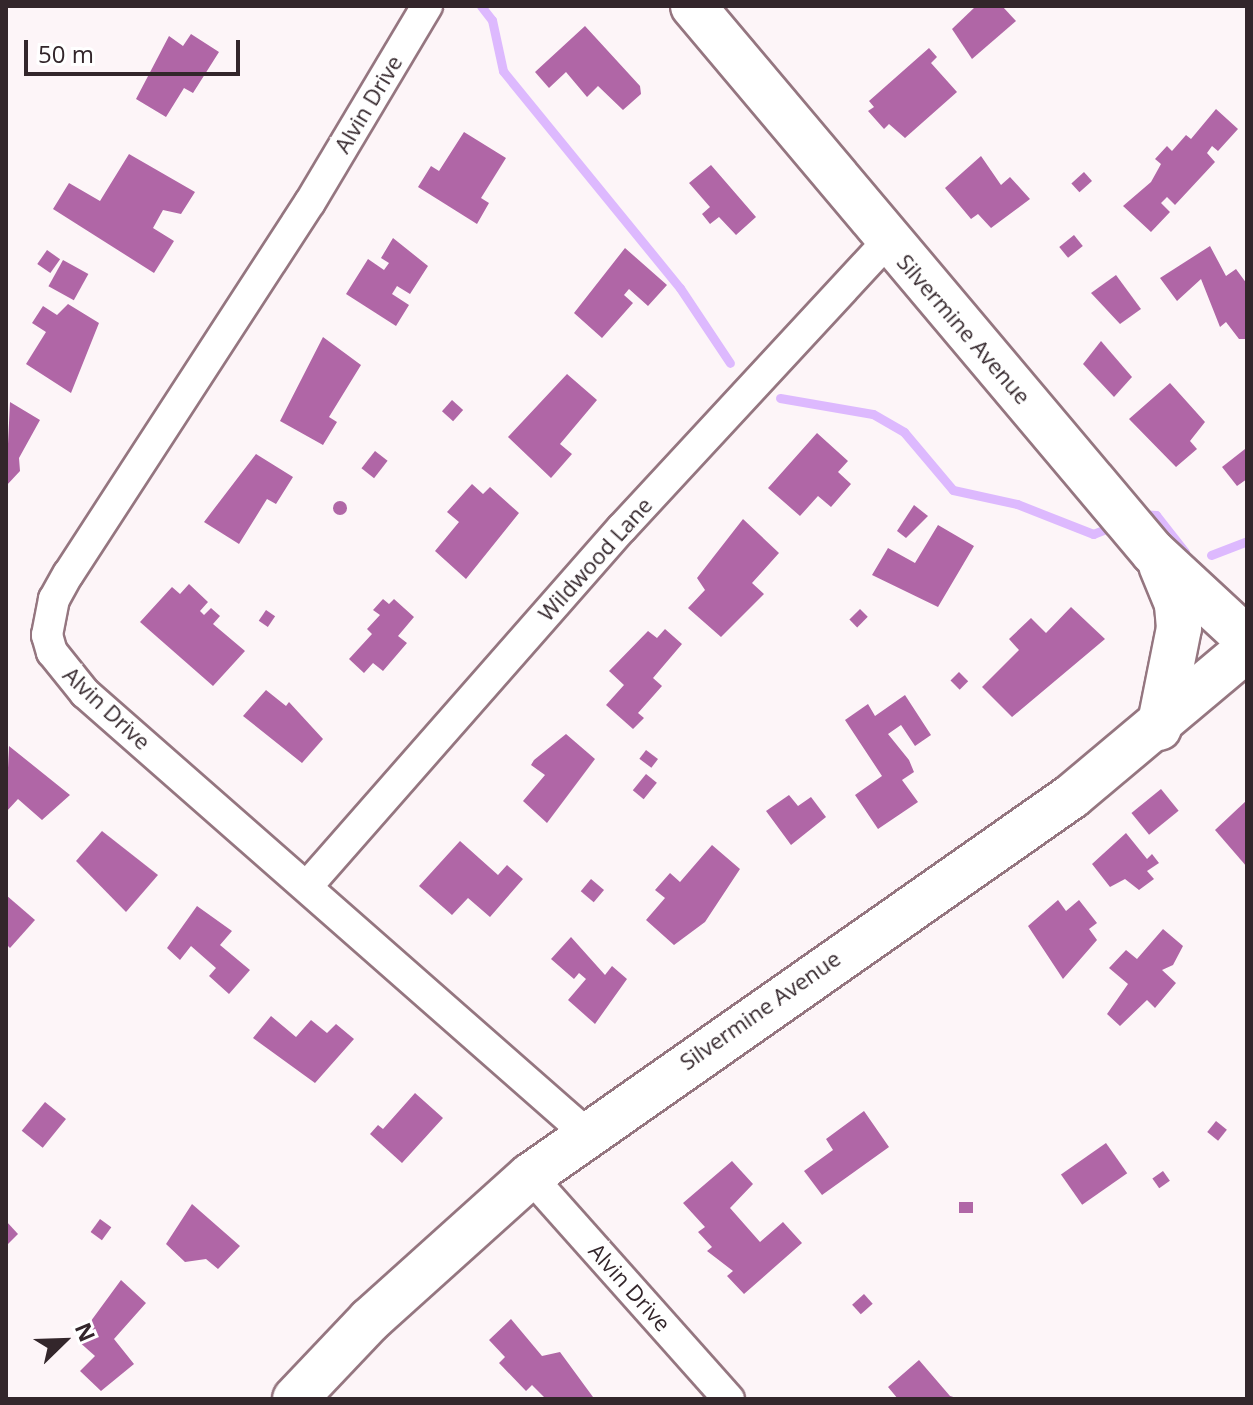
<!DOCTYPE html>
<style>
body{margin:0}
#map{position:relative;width:1253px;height:1405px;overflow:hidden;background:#fdf5f8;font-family:"Open Sans",sans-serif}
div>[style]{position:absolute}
.stream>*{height:9px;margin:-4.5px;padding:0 4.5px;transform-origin:4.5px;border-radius:4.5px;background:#ddb9fe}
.building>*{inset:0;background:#b066a6;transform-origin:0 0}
.round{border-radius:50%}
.roads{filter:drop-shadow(2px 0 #957680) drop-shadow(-2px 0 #957680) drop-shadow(0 2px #957680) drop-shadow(0 -2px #957680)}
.street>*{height:30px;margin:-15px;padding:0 15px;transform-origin:15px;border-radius:15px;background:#fff}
.secondary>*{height:44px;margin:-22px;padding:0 22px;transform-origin:22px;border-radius:22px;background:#fff}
span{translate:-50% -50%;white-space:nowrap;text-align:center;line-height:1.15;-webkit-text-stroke:6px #fff;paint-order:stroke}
.street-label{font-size:22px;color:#33262b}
.frame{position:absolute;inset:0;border:8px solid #33262b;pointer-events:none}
.north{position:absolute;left:24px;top:1301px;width:80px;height:80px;-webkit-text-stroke:6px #fff;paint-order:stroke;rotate:67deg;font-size:22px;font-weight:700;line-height:32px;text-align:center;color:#33262b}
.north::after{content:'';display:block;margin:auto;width:28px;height:36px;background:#33262b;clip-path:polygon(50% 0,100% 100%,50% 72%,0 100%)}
.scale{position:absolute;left:24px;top:40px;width:216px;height:36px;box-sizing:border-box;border:4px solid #33262b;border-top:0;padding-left:10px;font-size:24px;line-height:28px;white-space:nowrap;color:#33262b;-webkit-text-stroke:6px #fff;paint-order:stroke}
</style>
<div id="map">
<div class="stream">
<div style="left:481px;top:6px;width:18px;rotate:52deg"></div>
<div style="left:492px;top:20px;width:52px;rotate:77.8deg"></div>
<div style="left:503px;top:71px;width:280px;rotate:50.8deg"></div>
<div style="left:680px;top:288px;width:90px;rotate:56.3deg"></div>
<div style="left:780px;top:398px;width:94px;rotate:9.8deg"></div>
<div style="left:873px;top:414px;width:36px;rotate:30deg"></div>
<div style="left:904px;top:432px;width:76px;rotate:49.8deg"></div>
<div style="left:953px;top:490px;width:66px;rotate:12.3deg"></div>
<div style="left:1017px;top:504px;width:82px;rotate:21.5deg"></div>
<div style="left:1093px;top:534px;width:22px;rotate:-21deg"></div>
<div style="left:1141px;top:514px;width:15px;rotate:4deg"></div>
<div style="left:1156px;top:515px;width:47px;rotate:51.9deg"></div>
<div style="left:1211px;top:555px;width:39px;rotate:-21deg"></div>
</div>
<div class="building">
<div style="clip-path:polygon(976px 6px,1002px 6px,1016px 21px,972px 59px,952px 29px)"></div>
<div style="clip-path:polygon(585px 26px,640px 86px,641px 94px,623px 110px,598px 86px,587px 97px,566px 72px,549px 88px,535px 72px)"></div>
<div style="clip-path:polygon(191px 34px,219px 52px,193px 93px,184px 88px,166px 117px,136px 99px,169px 36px,183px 46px)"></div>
<div style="clip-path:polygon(929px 48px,937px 57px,931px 63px,957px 92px,905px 138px,889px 124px,884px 129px,868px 111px,874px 107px,869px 101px)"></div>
<div style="clip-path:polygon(1216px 109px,1238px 129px,1218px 151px,1212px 146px,1207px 153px,1215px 162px,1175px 205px,1167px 197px,1161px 203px,1170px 212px,1151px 232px,1123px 206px,1151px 182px,1161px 164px,1155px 159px,1167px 146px,1172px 151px,1186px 135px,1191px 139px)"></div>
<div style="clip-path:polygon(464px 132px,506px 158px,481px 198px,489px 203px,477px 224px,418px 187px,431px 166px,439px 171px)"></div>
<div style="clip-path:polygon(129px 154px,195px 192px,181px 214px,163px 210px,153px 228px,174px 241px,154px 273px,53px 209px,69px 183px,100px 201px)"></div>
<div style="clip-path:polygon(981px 156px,1001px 185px,1010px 177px,1030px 199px,991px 228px,978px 214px,971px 219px,945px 188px)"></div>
<div style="clip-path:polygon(711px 165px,756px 217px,736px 235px,719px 217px,710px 224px,702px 214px,710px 207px,689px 183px)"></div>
<div style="left:1084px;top:172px;width:12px;height:17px;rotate:48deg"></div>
<div style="left:1074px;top:235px;width:14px;height:19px;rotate:51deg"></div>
<div style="clip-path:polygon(393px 238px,428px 266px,410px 294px,397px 286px,392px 294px,409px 305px,396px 326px,346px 294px,368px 259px,384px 270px,389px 263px,381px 258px)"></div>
<div style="clip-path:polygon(1210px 246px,1226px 276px,1236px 269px,1247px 284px,1247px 339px,1239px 339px,1226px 322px,1220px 327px,1201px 279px,1177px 301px,1160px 278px)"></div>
<div style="clip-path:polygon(625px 248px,667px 285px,648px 306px,629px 289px,624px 295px,633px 303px,602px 338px,574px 313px)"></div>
<div style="left:47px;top:250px;width:16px;height:17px;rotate:35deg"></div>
<div style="left:63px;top:260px;width:29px;height:30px;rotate:29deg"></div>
<div style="clip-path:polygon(1116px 275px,1141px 309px,1120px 324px,1091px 293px)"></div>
<div style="clip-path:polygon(68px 304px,99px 323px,71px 393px,26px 364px,46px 332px,32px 323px,43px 306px,57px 315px)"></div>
<div style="clip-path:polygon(323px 337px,361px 365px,329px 417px,337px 422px,323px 445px,280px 421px)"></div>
<div style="clip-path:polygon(1101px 341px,1132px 377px,1114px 397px,1083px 364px)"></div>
<div style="clip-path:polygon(567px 374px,597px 400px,560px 444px,572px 454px,551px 478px,508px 437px)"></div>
<div style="clip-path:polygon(1170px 383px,1205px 422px,1190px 441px,1197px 449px,1176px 467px,1129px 419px)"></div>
<div style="left:452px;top:400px;width:15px;height:15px;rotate:42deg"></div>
<div style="clip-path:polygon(10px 402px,40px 420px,19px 458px,20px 471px,6px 486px)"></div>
<div style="clip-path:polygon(817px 433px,848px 461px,838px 472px,851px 484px,831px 507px,818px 496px,800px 516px,768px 488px)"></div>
<div style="clip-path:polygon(1245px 449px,1247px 479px,1237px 486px,1222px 467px)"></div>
<div style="left:375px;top:451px;width:16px;height:22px;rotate:38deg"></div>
<div style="clip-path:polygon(256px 454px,293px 477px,276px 504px,267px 499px,239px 544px,204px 522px)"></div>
<div style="clip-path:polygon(472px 484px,483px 494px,490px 487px,519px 513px,466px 579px,435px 551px,459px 522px,447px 512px)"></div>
<div class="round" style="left:333px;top:501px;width:14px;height:14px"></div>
<div style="clip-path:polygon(914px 505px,928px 516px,906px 538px,897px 531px)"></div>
<div style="clip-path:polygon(743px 519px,779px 553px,752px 583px,764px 594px,721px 637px,688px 608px,705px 590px,697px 578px)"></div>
<div style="clip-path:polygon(938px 525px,974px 546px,938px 607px,872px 575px,888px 548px,915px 563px)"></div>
<div style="clip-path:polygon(189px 584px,208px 602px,200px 611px,204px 615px,211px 608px,220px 616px,213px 624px,245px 651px,213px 686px,140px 622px,172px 587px,180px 594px)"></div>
<div style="clip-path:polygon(383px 599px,389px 604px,394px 599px,414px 617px,398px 636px,407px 643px,383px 671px,373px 663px,364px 673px,349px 659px,372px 634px,367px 629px,380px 615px,373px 610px)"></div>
<div style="clip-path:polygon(1071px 607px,1105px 639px,1012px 717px,982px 687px,1019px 650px,1009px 639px,1031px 618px,1046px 633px)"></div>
<div style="left:860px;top:609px;width:11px;height:15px;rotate:45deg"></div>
<div style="left:266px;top:610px;width:11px;height:13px;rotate:34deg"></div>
<div style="clip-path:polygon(665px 629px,682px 644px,653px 678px,662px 686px,638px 713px,644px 718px,633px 729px,606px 705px,624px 685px,609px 671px,648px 631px,657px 638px)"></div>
<div style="left:959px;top:672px;width:13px;height:12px;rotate:45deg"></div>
<div style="clip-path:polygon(266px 690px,286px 706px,289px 702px,323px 739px,302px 763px,243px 716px)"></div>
<div style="clip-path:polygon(905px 695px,931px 735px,915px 746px,901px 725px,888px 734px,909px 760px,914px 772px,902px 780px,918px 802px,878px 829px,855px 795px,882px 776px,845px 720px,868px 704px,875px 716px)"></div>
<div style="clip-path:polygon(566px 734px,595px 759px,547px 823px,523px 801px,545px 775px,531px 765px,534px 760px)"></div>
<div style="clip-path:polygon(9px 746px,70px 795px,42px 820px,18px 799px,6px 812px)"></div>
<div style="left:646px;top:750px;width:15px;height:11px;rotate:37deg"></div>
<div style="left:646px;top:774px;width:14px;height:21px;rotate:39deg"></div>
<div style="left:1161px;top:789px;width:28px;height:38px;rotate:51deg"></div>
<div style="clip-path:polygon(789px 795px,798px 806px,811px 797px,826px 817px,791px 845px,766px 811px)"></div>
<div style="clip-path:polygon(1247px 800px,1247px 867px,1215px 830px)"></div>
<div style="clip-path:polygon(102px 831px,158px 875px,126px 912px,76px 861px)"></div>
<div style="clip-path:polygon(1126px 833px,1147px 859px,1152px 854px,1159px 863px,1147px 871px,1154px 879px,1139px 890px,1125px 879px,1110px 887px,1092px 864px)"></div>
<div style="clip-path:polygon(460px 841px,498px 875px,507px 865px,523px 879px,490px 917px,468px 898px,452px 915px,419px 886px)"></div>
<div style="clip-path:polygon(712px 845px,740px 869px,705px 922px,674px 945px,646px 920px,665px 898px,655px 890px,670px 873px,680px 882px)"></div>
<div style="left:591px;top:879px;width:17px;height:16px;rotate:40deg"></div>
<div style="clip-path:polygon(6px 895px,35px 920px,10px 948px,6px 944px)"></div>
<div style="clip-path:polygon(1058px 900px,1066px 911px,1079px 900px,1097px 923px,1089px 929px,1097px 940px,1063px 979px,1028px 926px)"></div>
<div style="clip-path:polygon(197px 906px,232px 931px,220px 945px,250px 970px,229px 994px,209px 976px,216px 968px,191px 946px,180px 960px,167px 948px)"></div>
<div style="clip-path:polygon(1163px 929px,1183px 946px,1173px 965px,1162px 970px,1176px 983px,1155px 1008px,1147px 1000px,1120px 1026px,1107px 1014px,1128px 984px,1109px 968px,1126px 950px,1137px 959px)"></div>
<div style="clip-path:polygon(571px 937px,605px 975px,612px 966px,627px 979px,595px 1024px,568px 1000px,586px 979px,579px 973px,574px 979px,551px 959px)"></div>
<div style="clip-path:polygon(271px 1016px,296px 1037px,311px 1020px,327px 1033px,336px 1024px,354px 1039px,315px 1083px,253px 1038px)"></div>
<div style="clip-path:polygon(415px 1093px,443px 1118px,402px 1163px,370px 1134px,378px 1125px,383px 1129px)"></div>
<div style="left:45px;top:1102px;width:27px;height:37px;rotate:39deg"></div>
<div style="clip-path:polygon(864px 1111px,889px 1147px,822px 1195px,804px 1171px,833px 1150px,826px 1139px)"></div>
<div style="left:1216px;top:1121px;width:14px;height:14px;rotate:39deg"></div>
<div style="left:1106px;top:1143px;width:37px;height:55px;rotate:55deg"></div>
<div style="clip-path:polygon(732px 1161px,753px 1184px,730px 1208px,760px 1242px,783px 1222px,802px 1243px,744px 1294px,727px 1276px,733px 1271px,707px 1251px,712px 1247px,698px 1232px,705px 1227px,683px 1203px)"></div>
<div style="left:1163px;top:1171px;width:12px;height:13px;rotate:55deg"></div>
<div style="left:959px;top:1202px;width:14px;height:11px"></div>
<div style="clip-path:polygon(192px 1204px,240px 1246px,218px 1269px,206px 1259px,185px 1262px,166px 1244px)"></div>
<div style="left:100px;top:1219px;width:14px;height:16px;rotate:36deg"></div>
<div style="clip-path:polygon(6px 1221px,18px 1234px,6px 1246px)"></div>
<div style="clip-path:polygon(121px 1280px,146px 1303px,114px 1339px,134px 1364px,101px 1391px,80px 1371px,95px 1356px,77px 1340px)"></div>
<div style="left:864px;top:1294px;width:13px;height:16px;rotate:48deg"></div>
<div style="clip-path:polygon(511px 1319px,542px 1356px,560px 1352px,593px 1397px,546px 1399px,532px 1385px,526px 1391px,499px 1363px,505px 1357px,489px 1340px)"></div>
<div style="clip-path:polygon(919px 1360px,950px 1396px,960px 1399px,898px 1399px,888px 1387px)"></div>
</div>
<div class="roads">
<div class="street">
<div style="left:427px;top:6px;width:228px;rotate:120.8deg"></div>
<div style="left:310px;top:202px;width:444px;rotate:123deg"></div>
<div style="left:68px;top:574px;width:29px;rotate:119deg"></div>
<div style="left:54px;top:599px;width:37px;rotate:101deg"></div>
<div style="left:47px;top:635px;width:18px;rotate:74deg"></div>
<div style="left:52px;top:652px;width:53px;rotate:51.2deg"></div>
<div style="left:85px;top:693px;width:668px;rotate:41.3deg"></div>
<div style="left:309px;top:884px;width:474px;rotate:-48.7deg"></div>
<div style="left:622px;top:528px;width:391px;rotate:-47.2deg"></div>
<div style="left:530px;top:1176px;width:299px;rotate:48.3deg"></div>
</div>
<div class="secondary">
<div style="left:693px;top:6px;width:714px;rotate:49.89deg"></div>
<div style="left:1153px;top:552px;width:128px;rotate:42.8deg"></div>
<div style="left:1159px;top:728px;width:102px;rotate:-78.7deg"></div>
<div style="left:1179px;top:628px;width:24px;rotate:-95deg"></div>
<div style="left:1177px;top:604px;width:42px;rotate:-112.3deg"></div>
<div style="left:295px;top:1399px;width:109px;rotate:-46.5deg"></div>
<div style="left:370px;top:1320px;width:215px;rotate:-42deg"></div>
<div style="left:530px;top:1176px;width:662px;rotate:-35.03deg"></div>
<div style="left:1072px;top:796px;width:229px;rotate:-40deg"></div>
</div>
</div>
<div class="street-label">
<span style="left:368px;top:104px;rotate:-59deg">Alvin Drive</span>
<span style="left:964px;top:329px;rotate:49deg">Silvermine Avenue</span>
<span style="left:595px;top:559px;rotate:-48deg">Wildwood Lane</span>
<span style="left:107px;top:708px;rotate:43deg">Alvin Drive</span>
<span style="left:760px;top:1010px;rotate:-35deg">Silvermine Avenue</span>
<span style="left:630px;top:1287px;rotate:48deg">Alvin Drive</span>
</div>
<div class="frame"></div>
<div class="north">N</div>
<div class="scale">50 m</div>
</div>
